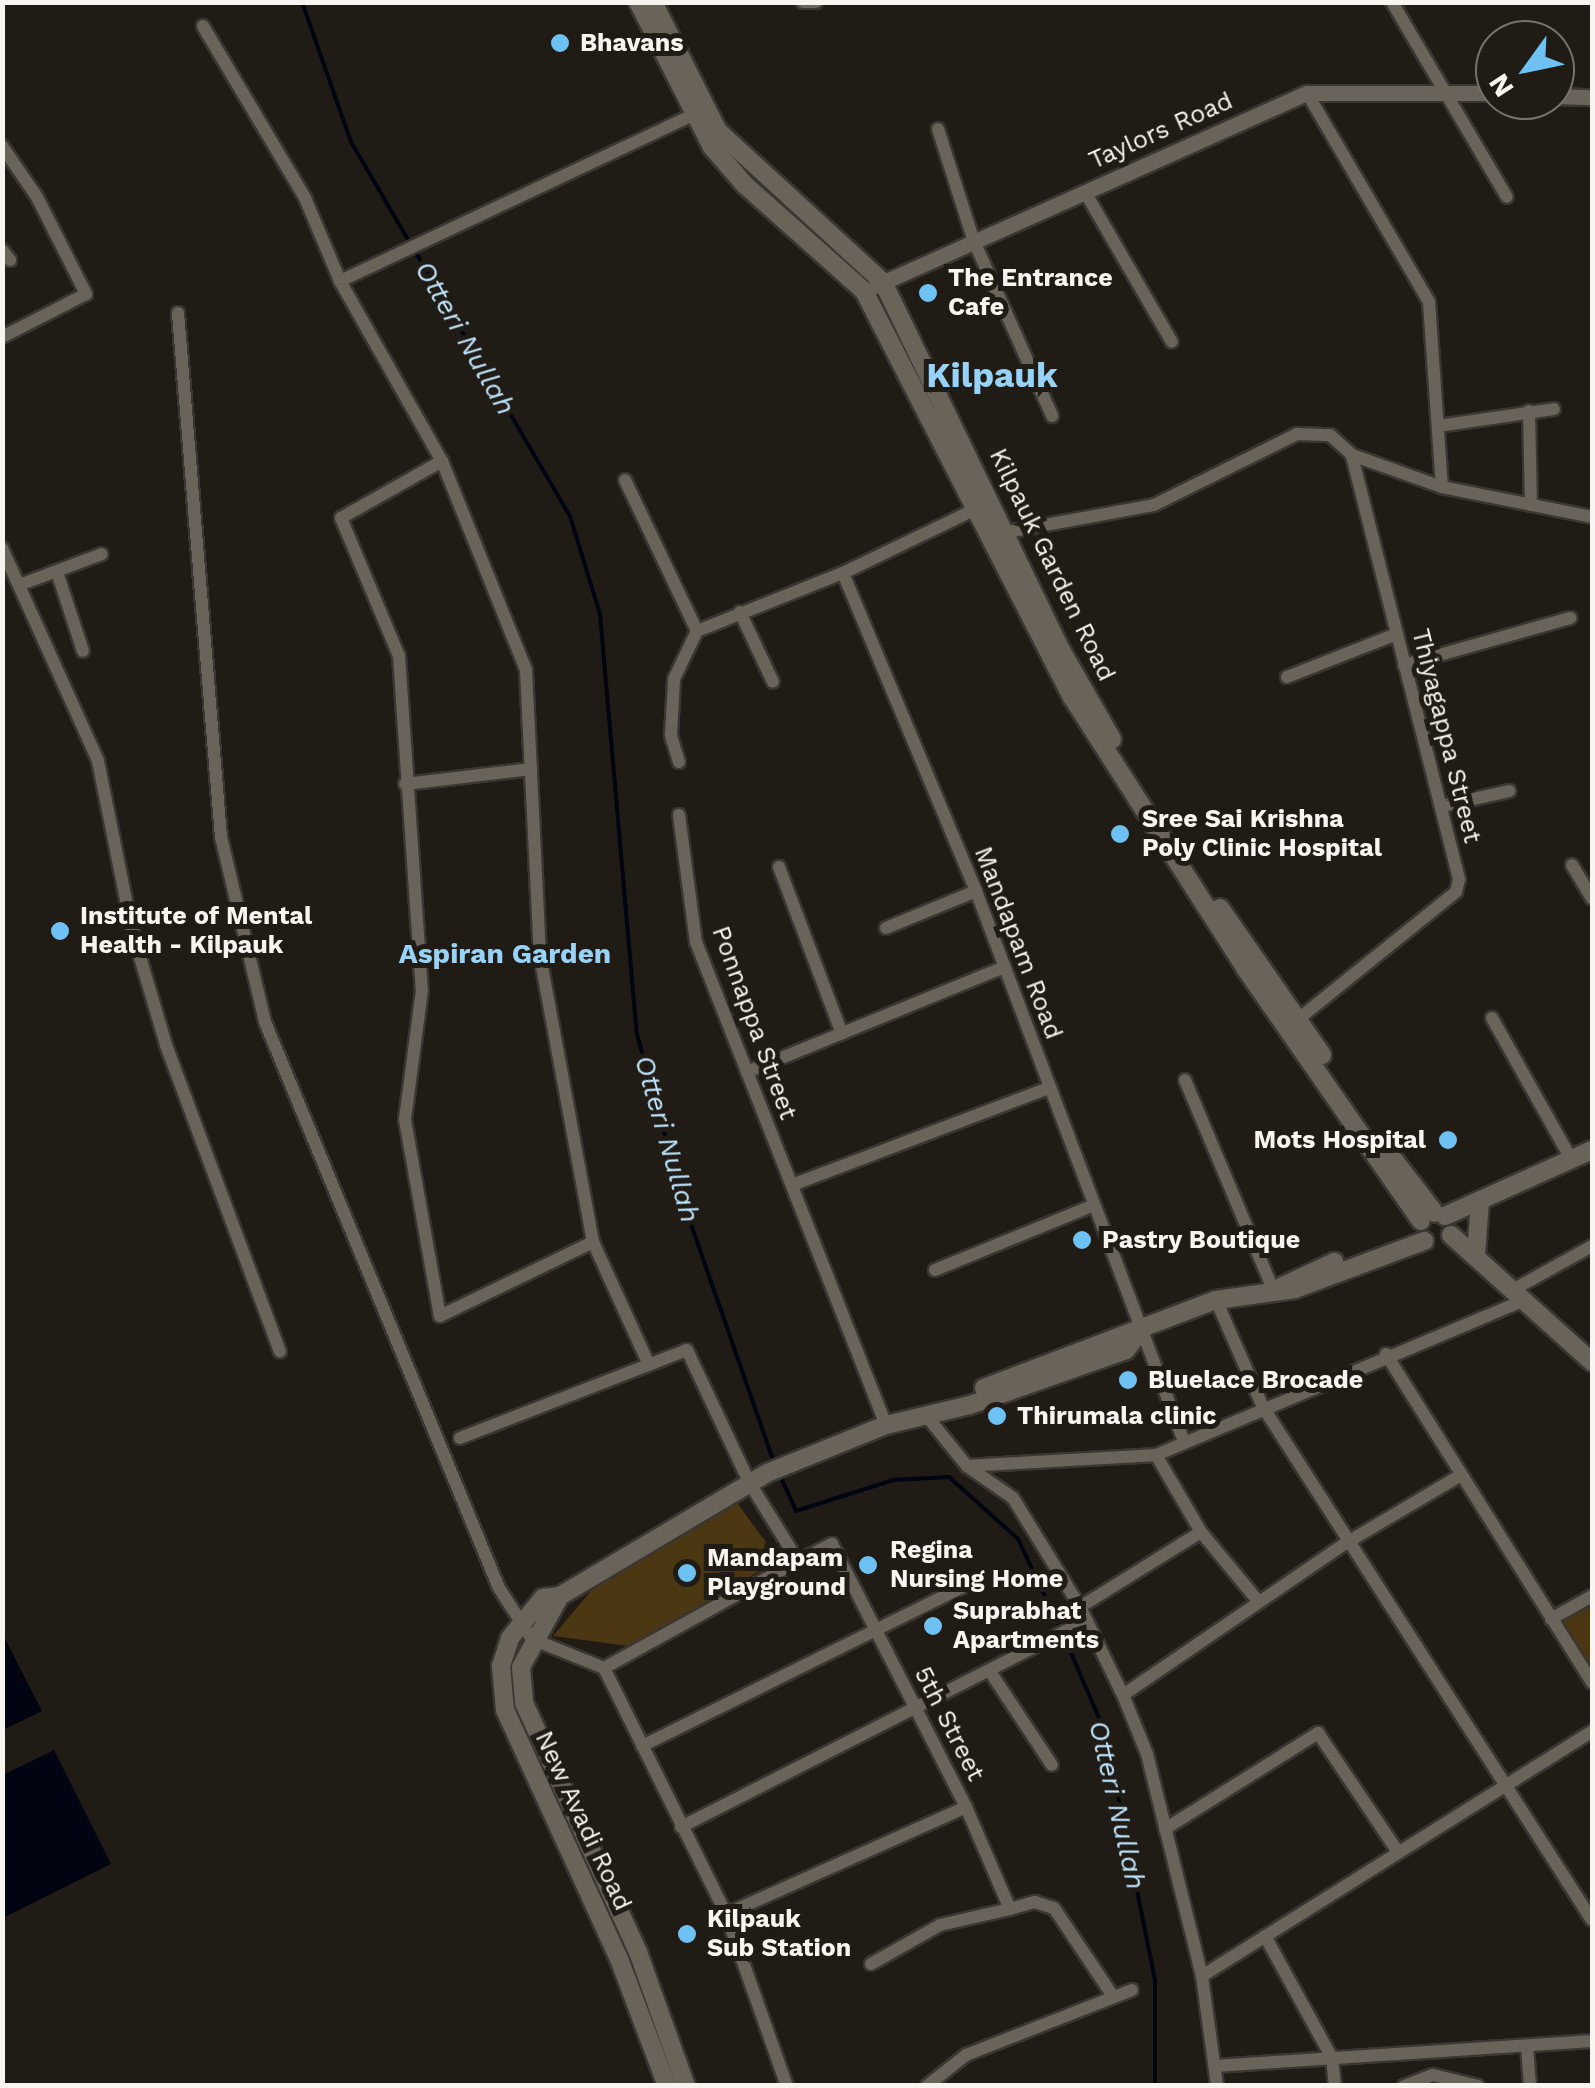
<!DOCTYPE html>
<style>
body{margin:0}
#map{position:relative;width:1595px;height:2088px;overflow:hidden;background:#201b14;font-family:"Work Sans",sans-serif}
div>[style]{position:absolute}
.green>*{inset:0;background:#4c3713}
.water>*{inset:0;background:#000511}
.stream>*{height:4px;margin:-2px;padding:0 2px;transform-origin:2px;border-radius:2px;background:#000511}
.roads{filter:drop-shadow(2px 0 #3a3631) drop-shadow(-2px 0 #3a3631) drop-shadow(0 2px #3a3631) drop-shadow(0 -2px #3a3631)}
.minor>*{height:12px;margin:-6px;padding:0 6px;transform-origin:6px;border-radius:6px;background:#6a635a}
.tertiary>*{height:15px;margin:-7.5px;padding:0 7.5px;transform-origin:7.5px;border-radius:7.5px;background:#6a635a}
.secondary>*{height:18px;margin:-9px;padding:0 9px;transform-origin:9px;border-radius:9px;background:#6a635a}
.dots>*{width:28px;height:28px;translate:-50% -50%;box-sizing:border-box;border:5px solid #201b14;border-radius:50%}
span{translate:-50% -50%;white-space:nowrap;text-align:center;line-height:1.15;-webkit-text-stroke:10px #201b14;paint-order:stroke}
.poi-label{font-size:25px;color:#f8f4ef;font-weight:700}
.left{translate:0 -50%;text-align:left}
.right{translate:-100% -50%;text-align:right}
.street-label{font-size:25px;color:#f8f4ef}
.water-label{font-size:28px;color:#bbe2fa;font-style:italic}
.neighbourhood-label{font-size:28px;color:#97d3f8;font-weight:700}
.district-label{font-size:35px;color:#97d3f8;font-weight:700}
.frame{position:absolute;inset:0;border:5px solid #f8f4ef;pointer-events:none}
.north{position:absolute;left:1475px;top:20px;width:100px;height:100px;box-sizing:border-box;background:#201b14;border:2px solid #76726c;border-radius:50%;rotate:237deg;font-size:28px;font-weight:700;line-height:40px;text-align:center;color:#f8f4ef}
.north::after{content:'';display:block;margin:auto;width:35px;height:45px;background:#6ec2f3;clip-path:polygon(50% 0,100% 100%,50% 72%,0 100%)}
</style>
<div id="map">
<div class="green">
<div style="clip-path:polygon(735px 1500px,779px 1560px,629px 1646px,553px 1636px,596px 1585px)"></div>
<div style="clip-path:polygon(1588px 1603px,1592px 1609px,1592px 1669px,1561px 1621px)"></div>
</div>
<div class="water">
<div style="clip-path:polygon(2px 1633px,42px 1711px,3px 1730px,2px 1730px)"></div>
<div style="clip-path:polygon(54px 1750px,111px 1864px,3px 1918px,3px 1775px)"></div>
</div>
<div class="stream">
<div style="left:302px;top:2px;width:148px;rotate:70.7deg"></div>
<div style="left:351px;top:142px;width:117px;rotate:59.7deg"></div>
<div style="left:415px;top:251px;width:307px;rotate:59.7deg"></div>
<div style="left:570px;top:516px;width:102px;rotate:73deg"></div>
<div style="left:600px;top:614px;width:422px;rotate:85deg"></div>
<div style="left:637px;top:1034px;width:180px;rotate:74.5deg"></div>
<div style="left:685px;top:1207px;width:270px;rotate:70.8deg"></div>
<div style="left:780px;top:1475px;width:39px;rotate:66deg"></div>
<div style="left:796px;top:1511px;width:102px;rotate:-17.7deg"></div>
<div style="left:893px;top:1480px;width:56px;rotate:-3.1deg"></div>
<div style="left:949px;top:1477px;width:93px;rotate:41.9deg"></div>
<div style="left:1018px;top:1539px;width:101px;rotate:64.7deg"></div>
<div style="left:1065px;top:1639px;width:101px;rotate:66.7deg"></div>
<div style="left:1105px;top:1732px;width:254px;rotate:78.6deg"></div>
<div style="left:1155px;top:1981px;width:105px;rotate:90deg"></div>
</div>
<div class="roads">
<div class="minor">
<div style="left:803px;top:2px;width:13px"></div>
<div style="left:1392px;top:2px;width:226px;rotate:59.5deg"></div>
<div style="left:203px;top:26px;width:200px;rotate:59.3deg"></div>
<div style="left:305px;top:198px;width:90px;rotate:67.1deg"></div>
<div style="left:340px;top:281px;width:207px;rotate:60.5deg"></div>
<div style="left:442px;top:461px;width:225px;rotate:68.1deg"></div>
<div style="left:526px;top:670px;width:286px;rotate:87.2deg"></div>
<div style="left:540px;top:956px;width:291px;rotate:79.5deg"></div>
<div style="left:593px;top:1242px;width:135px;rotate:65.5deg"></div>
<div style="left:1307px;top:93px;width:242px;rotate:59.7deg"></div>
<div style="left:1429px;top:302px;width:185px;rotate:86deg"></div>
<div style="left:938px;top:129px;width:115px;rotate:72.3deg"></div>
<div style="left:973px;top:239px;width:194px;rotate:65.9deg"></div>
<div style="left:2px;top:146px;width:62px;rotate:55.5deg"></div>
<div style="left:37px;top:197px;width:109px;rotate:63.2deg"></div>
<div style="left:86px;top:294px;width:94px;rotate:152.9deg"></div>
<div style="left:1085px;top:192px;width:173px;rotate:59.9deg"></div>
<div style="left:2px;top:250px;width:13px;rotate:51deg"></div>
<div style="left:340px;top:281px;width:390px;rotate:-25.2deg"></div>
<div style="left:178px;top:313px;width:526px;rotate:85.31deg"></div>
<div style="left:221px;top:837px;width:190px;rotate:76.6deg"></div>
<div style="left:265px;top:1022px;width:612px;rotate:67.54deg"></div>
<div style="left:499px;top:1588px;width:61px;rotate:57.1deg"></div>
<div style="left:532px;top:1639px;width:78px;rotate:21.9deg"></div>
<div style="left:604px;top:1668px;width:275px;rotate:63.6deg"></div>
<div style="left:726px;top:1914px;width:182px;rotate:70.5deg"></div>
<div style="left:1529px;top:411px;width:94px;rotate:88.8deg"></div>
<div style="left:1438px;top:426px;width:117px;rotate:-8.3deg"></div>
<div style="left:442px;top:461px;width:116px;rotate:150.6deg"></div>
<div style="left:341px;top:518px;width:150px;rotate:67.2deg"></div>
<div style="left:399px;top:656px;width:335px;rotate:86.1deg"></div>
<div style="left:422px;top:990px;width:131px;rotate:97.5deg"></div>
<div style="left:405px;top:1120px;width:199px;rotate:79.9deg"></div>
<div style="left:440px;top:1316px;width:170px;rotate:-25.8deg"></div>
<div style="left:625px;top:480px;width:167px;rotate:64.5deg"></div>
<div style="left:697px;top:631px;width:157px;rotate:-21.7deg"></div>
<div style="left:843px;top:573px;width:150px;rotate:-25.7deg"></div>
<div style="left:1007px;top:532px;width:149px;rotate:-10.4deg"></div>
<div style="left:1154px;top:505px;width:160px;rotate:-26.4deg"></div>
<div style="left:1297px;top:434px;width:33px;rotate:2deg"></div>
<div style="left:1330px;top:435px;width:30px;rotate:42deg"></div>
<div style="left:1352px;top:455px;width:96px;rotate:19.6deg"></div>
<div style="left:1442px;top:487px;width:153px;rotate:11.3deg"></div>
<div style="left:2px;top:548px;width:234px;rotate:65.7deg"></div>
<div style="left:98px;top:761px;width:172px;rotate:78.6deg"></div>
<div style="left:132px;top:930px;width:120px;rotate:73.5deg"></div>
<div style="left:166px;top:1045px;width:327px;rotate:69.6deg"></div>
<div style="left:57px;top:572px;width:83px;rotate:71.8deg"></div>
<div style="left:843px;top:573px;width:345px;rotate:67.3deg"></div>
<div style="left:976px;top:891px;width:586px;rotate:69.31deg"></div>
<div style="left:22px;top:584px;width:85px;rotate:-20.6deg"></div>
<div style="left:740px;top:612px;width:77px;rotate:64.8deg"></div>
<div style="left:1404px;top:665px;width:173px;rotate:-15.8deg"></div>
<div style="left:1287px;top:677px;width:118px;rotate:-21.4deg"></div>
<div style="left:679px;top:762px;width:28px;rotate:-107deg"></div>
<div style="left:671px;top:735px;width:56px;rotate:-86.9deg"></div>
<div style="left:674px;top:679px;width:53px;rotate:-64.4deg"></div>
<div style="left:405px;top:784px;width:127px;rotate:-6.8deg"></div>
<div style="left:1442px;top:806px;width:69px;rotate:-12.6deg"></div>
<div style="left:679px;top:815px;width:128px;rotate:82.4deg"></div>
<div style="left:696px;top:942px;width:519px;rotate:68.53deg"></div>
<div style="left:1572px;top:865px;width:39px;rotate:59deg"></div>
<div style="left:779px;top:867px;width:178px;rotate:69.3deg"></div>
<div style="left:886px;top:928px;width:97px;rotate:-22.3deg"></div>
<div style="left:1492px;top:1018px;width:162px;rotate:60.7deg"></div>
<div style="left:1291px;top:1025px;width:212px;rotate:-38.9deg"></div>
<div style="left:1456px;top:892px;width:13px;rotate:-77deg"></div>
<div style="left:1459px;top:879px;width:437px;rotate:-104.2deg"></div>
<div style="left:747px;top:1072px;width:278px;rotate:-22.2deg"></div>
<div style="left:1185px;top:1080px;width:227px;rotate:67.2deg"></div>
<div style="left:792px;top:1185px;width:275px;rotate:-20.7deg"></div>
<div style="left:935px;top:1270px;width:170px;rotate:-22.2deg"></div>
<div style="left:1516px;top:1288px;width:87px;rotate:-28.9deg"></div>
<div style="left:1216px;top:1300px;width:117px;rotate:66.3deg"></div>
<div style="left:1263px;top:1407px;width:609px;rotate:57.33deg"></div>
<div style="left:1386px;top:1354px;width:388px;rotate:57.9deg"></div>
<div style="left:925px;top:1414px;width:67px;rotate:51.1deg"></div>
<div style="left:967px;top:1466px;width:56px;rotate:34.8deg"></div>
<div style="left:1013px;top:1498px;width:128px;rotate:58.4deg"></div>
<div style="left:1080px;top:1607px;width:98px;rotate:64deg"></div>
<div style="left:1123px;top:1695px;width:64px;rotate:67.9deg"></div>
<div style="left:1147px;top:1754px;width:229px;rotate:76.1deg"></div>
<div style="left:1202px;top:1976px;width:111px;rotate:82.2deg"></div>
<div style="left:460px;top:1438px;width:243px;rotate:-21.2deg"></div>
<div style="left:687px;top:1350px;width:146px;rotate:64.8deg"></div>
<div style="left:749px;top:1482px;width:93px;rotate:58.2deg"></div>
<div style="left:798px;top:1561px;width:38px;rotate:-27deg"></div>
<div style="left:832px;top:1544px;width:295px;rotate:63deg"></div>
<div style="left:966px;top:1807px;width:111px;rotate:66.7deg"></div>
<div style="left:1010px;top:1909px;width:26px;rotate:-16deg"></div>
<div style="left:1035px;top:1902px;width:20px;rotate:18deg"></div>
<div style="left:1054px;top:1908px;width:106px;rotate:56.2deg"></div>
<div style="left:1156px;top:1455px;width:89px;rotate:59.7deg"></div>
<div style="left:1201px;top:1532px;width:89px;rotate:50.4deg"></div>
<div style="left:967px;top:1466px;width:189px;rotate:-3.3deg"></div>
<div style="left:1156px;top:1455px;width:402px;rotate:-22.8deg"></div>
<div style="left:1080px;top:1607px;width:142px;rotate:-31.8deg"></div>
<div style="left:1551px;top:1619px;width:47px;rotate:-29.3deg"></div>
<div style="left:604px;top:1668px;width:222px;rotate:-28.9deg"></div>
<div style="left:991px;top:1673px;width:110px;rotate:56.5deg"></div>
<div style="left:1123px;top:1695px;width:270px;rotate:-34.3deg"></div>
<div style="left:1346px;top:1543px;width:134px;rotate:-30.6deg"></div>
<div style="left:642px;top:1746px;width:376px;rotate:-26.4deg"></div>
<div style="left:681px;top:1827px;width:454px;rotate:-27deg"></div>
<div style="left:1165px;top:1829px;width:181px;rotate:-32.1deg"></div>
<div style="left:1318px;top:1733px;width:143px;rotate:56.1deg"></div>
<div style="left:726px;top:1914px;width:263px;rotate:-24deg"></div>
<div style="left:1265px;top:1936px;width:139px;rotate:61.2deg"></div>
<div style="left:1332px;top:2058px;width:28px;rotate:84deg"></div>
<div style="left:871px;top:1964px;width:79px;rotate:-29.5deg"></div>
<div style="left:940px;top:1925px;width:72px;rotate:-12.9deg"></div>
<div style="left:1202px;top:1976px;width:461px;rotate:-32.1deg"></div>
<div style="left:1527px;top:2046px;width:40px;rotate:85.7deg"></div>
<div style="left:1215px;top:2066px;width:378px;rotate:-3.8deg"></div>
<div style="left:927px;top:2086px;width:50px;rotate:-38.5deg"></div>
<div style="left:966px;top:2055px;width:178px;rotate:-21.4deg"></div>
<div style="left:1404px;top:2086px;width:31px;rotate:-21deg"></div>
<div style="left:1433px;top:2075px;width:46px;rotate:13.7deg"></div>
</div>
<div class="tertiary">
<div style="left:1555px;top:96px;width:37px;rotate:2deg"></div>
<div style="left:875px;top:286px;width:473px;rotate:-24.1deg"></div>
<div style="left:1307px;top:93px;width:188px"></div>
</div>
<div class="secondary">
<div style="left:638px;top:2px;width:163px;rotate:63deg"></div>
<div style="left:712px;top:147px;width:50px;rotate:49deg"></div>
<div style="left:745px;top:185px;width:159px;rotate:41.7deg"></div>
<div style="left:864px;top:291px;width:456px;rotate:62.9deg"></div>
<div style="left:1072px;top:697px;width:322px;rotate:57.4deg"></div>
<div style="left:1245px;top:968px;width:308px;rotate:55.2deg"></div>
<div style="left:653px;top:2px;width:144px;rotate:63.3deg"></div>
<div style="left:718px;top:131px;width:224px;rotate:42.5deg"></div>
<div style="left:883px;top:282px;width:409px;rotate:64.2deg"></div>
<div style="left:1061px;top:650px;width:103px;rotate:60.2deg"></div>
<div style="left:1220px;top:908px;width:179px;rotate:55.2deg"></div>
<div style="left:1387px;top:1151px;width:78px;rotate:52.3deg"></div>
<div style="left:1445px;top:1216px;width:161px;rotate:-24.2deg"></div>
<div style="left:1451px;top:1235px;width:190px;rotate:42deg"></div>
<div style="left:1476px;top:1255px;width:54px;rotate:-85.8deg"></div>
<div style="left:1281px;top:1287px;width:59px;rotate:-25.3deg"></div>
<div style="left:984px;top:1388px;width:248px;rotate:-20.8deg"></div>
<div style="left:1216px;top:1300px;width:80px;rotate:-7.9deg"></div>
<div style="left:1295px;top:1289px;width:138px;rotate:-20.4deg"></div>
<div style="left:560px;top:1596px;width:81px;rotate:118.8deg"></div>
<div style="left:521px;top:1667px;width:36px;rotate:85deg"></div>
<div style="left:524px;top:1703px;width:274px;rotate:65.4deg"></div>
<div style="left:638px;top:1952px;width:142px;rotate:70.3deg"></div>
<div style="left:667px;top:2086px;width:136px;rotate:-110.7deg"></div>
<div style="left:619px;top:1959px;width:274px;rotate:-114.6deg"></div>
<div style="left:505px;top:1710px;width:44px;rotate:-95.2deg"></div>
<div style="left:501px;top:1666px;width:29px;rotate:-72deg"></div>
<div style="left:510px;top:1638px;width:52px;rotate:-50.5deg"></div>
<div style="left:543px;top:1598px;width:17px;rotate:-7deg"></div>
<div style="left:560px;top:1596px;width:241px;rotate:-30.7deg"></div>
<div style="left:767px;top:1473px;width:128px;rotate:-22deg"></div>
<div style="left:886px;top:1425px;width:86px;rotate:-13.4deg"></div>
<div style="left:970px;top:1405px;width:165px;rotate:-19.4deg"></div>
<div style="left:1126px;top:1350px;width:20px;rotate:-53deg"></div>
</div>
</div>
<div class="dots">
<div style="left:560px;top:43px;background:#6ec2f3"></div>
<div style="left:928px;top:293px;background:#6ec2f3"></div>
<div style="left:1120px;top:834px;background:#6ec2f3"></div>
<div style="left:60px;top:931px;background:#6ec2f3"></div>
<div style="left:1448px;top:1140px;background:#6ec2f3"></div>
<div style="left:1082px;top:1240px;background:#6ec2f3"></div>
<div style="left:1128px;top:1380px;background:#6ec2f3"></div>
<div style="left:997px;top:1416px;background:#6ec2f3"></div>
<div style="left:868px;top:1565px;background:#6ec2f3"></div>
<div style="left:687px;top:1573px;background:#6ec2f3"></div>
<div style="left:933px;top:1626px;background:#6ec2f3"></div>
<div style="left:687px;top:1934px;background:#6ec2f3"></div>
</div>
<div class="poi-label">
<span class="left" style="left:580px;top:43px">Bhavans</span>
<span class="left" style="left:948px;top:293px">The Entrance<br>Cafe</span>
<span class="left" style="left:1142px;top:834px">Sree Sai Krishna<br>Poly Clinic Hospital</span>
<span class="left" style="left:80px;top:931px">Institute of Mental<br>Health - Kilpauk</span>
<span class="right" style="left:1426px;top:1140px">Mots Hospital</span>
<span class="left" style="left:1102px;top:1240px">Pastry Boutique</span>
<span class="left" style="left:1148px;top:1380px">Bluelace Brocade</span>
<span class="left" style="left:1017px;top:1416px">Thirumala clinic</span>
<span class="left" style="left:890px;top:1565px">Regina<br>Nursing Home</span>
<span class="left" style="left:707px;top:1573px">Mandapam<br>Playground</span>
<span class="left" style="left:953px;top:1626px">Suprabhat<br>Apartments</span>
<span class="left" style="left:707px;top:1934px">Kilpauk<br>Sub Station</span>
</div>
<div class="street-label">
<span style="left:1161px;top:131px;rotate:-24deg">Taylors Road</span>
<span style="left:1052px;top:565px;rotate:64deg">Kilpauk Garden Road</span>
<span style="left:1446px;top:736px;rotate:76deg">Thiyagappa Street</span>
<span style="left:1018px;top:943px;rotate:69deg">Mandapam Road</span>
<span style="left:754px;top:1023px;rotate:70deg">Ponnappa Street</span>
<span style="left:949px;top:1724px;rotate:63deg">5th Street</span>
<span style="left:583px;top:1821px;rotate:65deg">New Avadi Road</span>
</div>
<div class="water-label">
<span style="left:465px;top:338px;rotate:60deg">Otteri Nullah</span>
<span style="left:667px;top:1139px;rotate:74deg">Otteri Nullah</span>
<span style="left:1117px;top:1805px;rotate:77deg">Otteri Nullah</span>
</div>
<div class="neighbourhood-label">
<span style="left:505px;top:954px">Aspiran Garden</span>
</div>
<div class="district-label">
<span style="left:992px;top:375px">Kilpauk</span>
</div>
<div class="frame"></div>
<div class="north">N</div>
</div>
